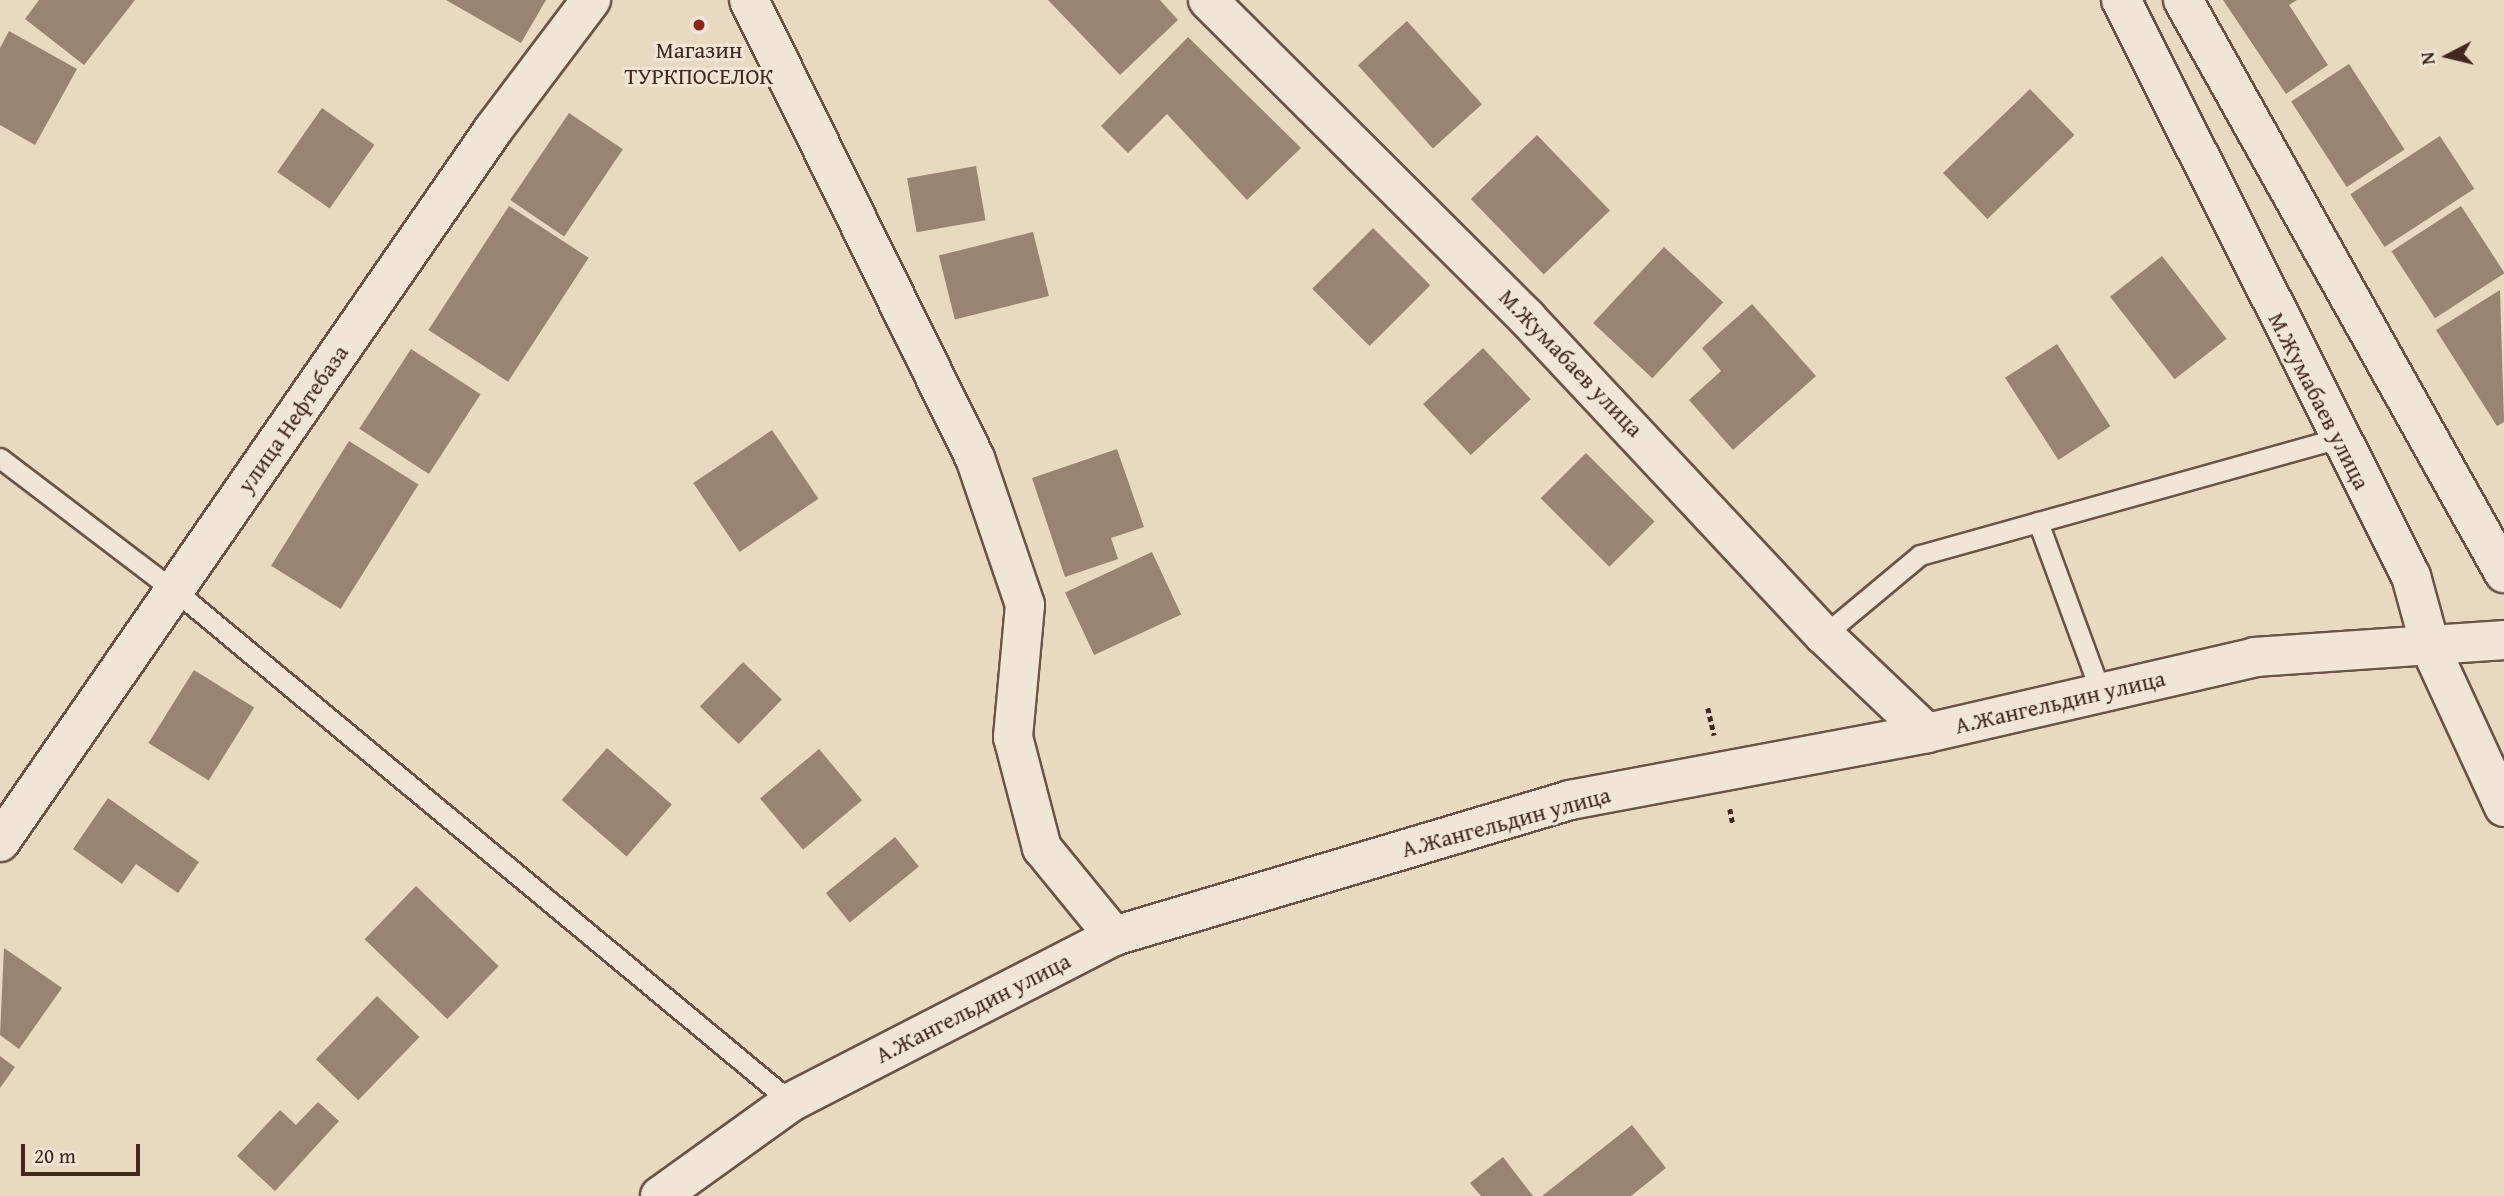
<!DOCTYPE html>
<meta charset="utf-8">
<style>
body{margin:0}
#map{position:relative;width:2504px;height:1196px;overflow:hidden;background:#e9d9c0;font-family:"Gentium Book Plus",serif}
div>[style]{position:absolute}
.building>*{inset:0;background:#988471;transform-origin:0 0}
.path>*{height:4.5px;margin-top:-2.25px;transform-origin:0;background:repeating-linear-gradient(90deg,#41271c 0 5px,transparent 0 8.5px)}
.roads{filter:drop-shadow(2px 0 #6b5445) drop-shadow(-2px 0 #6b5445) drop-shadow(0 2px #6b5445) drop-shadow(0 -2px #6b5445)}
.lane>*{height:19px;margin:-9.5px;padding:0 9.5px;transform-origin:9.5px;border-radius:9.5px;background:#f1e6d6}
.street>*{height:38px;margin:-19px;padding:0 19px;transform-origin:19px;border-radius:19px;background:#f1e6d6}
.secondary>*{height:38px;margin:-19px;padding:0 19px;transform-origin:19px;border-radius:19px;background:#f1e6d6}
.dots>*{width:19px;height:19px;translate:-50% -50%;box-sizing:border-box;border:4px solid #f1e6d6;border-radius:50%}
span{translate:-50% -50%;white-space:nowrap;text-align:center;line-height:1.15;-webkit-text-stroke:6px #f1e6d6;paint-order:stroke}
.poi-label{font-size:23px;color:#41271c}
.street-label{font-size:23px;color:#41271c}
.north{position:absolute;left:2413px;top:21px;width:70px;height:70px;-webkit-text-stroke:5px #f1e6d6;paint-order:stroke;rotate:263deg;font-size:19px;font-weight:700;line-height:28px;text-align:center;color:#41271c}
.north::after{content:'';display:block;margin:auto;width:24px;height:32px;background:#41271c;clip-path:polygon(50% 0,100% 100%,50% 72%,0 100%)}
.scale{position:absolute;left:21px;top:1144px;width:119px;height:32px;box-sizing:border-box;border:4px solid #41271c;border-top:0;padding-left:9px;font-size:21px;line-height:24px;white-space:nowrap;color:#41271c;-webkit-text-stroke:5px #f1e6d6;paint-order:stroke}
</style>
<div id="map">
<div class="building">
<div style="clip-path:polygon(39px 0,135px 0,84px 65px,25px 19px)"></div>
<div style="clip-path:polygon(446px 0,546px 0,521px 43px)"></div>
<div style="clip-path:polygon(1048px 0,1160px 0,1178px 20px,1120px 75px)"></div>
<div style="clip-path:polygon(2223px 0,2297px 0,2289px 5px,2328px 65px,2286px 94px)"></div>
<div style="left:1407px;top:21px;width:112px;height:66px;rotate:48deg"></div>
<div style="clip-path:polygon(9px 31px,77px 69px,35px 145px,0 125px,0 48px)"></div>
<div style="clip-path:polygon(1188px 37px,1301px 148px,1247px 200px,1167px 114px,1128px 153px,1101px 126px)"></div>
<div style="left:2349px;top:64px;width:102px;height:69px;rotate:57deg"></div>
<div style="left:2030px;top:89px;width:64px;height:121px;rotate:46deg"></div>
<div style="left:322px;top:108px;width:64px;height:78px;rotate:35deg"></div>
<div style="left:569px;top:113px;width:65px;height:105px;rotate:34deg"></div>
<div style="left:1537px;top:135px;width:105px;height:92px;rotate:46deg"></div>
<div style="left:2440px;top:136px;width:63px;height:107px;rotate:57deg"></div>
<div style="left:976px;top:166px;width:55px;height:70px;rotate:80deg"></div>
<div style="left:509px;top:206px;width:95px;height:148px;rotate:33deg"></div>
<div style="left:2461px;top:206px;width:80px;height:83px;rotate:57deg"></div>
<div style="left:1373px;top:228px;width:81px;height:86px;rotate:45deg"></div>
<div style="left:1033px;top:232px;width:66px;height:97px;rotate:76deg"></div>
<div style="left:1664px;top:247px;width:81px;height:104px;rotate:43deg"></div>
<div style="left:2162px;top:256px;width:105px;height:66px;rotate:52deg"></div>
<div style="clip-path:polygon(2500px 290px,2504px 422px,2497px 426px,2436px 330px)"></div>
<div style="clip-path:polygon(1752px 304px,1816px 376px,1733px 450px,1689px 400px,1721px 371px,1702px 348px)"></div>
<div style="left:2057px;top:344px;width:98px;height:62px;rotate:57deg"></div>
<div style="left:1483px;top:348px;width:70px;height:82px;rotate:47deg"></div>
<div style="left:411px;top:349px;width:83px;height:95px;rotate:33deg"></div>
<div style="left:772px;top:430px;width:83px;height:95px;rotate:56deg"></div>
<div style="left:349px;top:441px;width:82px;height:147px;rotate:32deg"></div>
<div style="clip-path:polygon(1117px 449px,1144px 527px,1111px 538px,1118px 559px,1065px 577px,1032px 478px)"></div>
<div style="left:1586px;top:453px;width:97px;height:64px;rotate:45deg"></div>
<div style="left:1152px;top:552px;width:69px;height:96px;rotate:65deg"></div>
<div style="left:743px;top:662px;width:54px;height:62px;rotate:44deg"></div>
<div style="left:194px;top:670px;width:71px;height:86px;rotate:32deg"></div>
<div style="left:607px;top:748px;width:86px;height:69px;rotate:41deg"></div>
<div style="left:819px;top:749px;width:67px;height:77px;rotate:50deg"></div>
<div style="clip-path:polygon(108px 798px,199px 862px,178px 893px,136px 864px,122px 884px,73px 849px)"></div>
<div style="left:895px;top:837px;width:38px;height:89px;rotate:51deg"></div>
<div style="left:416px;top:886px;width:115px;height:74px;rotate:44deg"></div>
<div style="clip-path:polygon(4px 948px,62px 988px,19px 1049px,0 1035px)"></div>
<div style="left:377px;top:996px;width:59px;height:88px;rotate:44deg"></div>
<div style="clip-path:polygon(0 1056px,15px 1067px,0 1088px)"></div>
<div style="clip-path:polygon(318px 1102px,339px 1121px,275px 1191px,237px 1156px,280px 1110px,296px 1125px)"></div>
<div style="clip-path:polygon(1632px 1125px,1666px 1168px,1631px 1196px,1542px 1196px)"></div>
<div style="clip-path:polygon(1503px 1157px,1533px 1196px,1481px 1196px,1470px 1183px)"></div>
</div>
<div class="path">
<div style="left:1708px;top:708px;width:28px;rotate:77deg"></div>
<div style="left:1730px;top:809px;width:16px;rotate:79deg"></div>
</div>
<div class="roads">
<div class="lane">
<div style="left:0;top:458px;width:239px;rotate:37.3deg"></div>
<div style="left:190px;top:603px;width:781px;rotate:39.7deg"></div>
<div style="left:2038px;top:522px;width:182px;rotate:69.8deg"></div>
<div style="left:1824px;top:635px;width:125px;rotate:-39.8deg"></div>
<div style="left:1920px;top:555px;width:432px;rotate:-15.6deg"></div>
</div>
<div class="street">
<div style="left:749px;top:0;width:511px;rotate:63.74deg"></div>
<div style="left:975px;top:458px;width:155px;rotate:71.2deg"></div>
<div style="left:1025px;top:605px;width:133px;rotate:95.2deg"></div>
<div style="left:1013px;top:737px;width:115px;rotate:75.4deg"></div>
<div style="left:1042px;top:848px;width:114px;rotate:50.7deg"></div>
<div style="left:1208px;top:0;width:450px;rotate:44.9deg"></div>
<div style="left:1527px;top:318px;width:434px;rotate:46.9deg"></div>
<div style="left:1824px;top:635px;width:142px;rotate:43.6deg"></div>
<div style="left:2121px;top:0;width:645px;rotate:63.28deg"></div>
<div style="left:2411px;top:576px;width:76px;rotate:74.7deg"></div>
<div style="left:2431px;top:649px;width:174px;rotate:65.2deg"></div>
<div style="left:2183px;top:0;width:657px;rotate:60.74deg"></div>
<div style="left:0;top:842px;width:866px;rotate:-55.3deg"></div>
<div style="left:493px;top:130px;width:163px;rotate:-53deg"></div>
</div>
<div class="secondary">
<div style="left:660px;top:1196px;width:161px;rotate:-35.7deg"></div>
<div style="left:791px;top:1102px;width:363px;rotate:-27.2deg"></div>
<div style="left:1114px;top:936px;width:476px;rotate:-16.6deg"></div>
<div style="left:1570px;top:800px;width:363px;rotate:-10.6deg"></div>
<div style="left:1927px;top:733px;width:337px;rotate:-13deg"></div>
<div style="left:2255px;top:657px;width:250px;rotate:-3.9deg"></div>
</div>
</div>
<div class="dots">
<div style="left:699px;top:25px;background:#8f2418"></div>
</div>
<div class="poi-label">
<span style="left:699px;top:63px">Магазин<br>ТУРКПОСЕЛОК</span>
</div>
<div class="street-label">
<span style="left:1571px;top:363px;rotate:46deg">М.Жумабаев улица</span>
<span style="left:2319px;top:401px;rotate:63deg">М.Жумабаев улица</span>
<span style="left:293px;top:419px;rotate:-55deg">улица Нефтебаза</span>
<span style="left:2060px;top:702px;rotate:-13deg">А.Жангельдин улица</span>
<span style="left:1506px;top:822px;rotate:-15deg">А.Жангельдин улица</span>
<span style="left:973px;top:1008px;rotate:-27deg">А.Жангельдин улица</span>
</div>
<div class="north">N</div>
<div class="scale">20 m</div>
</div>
